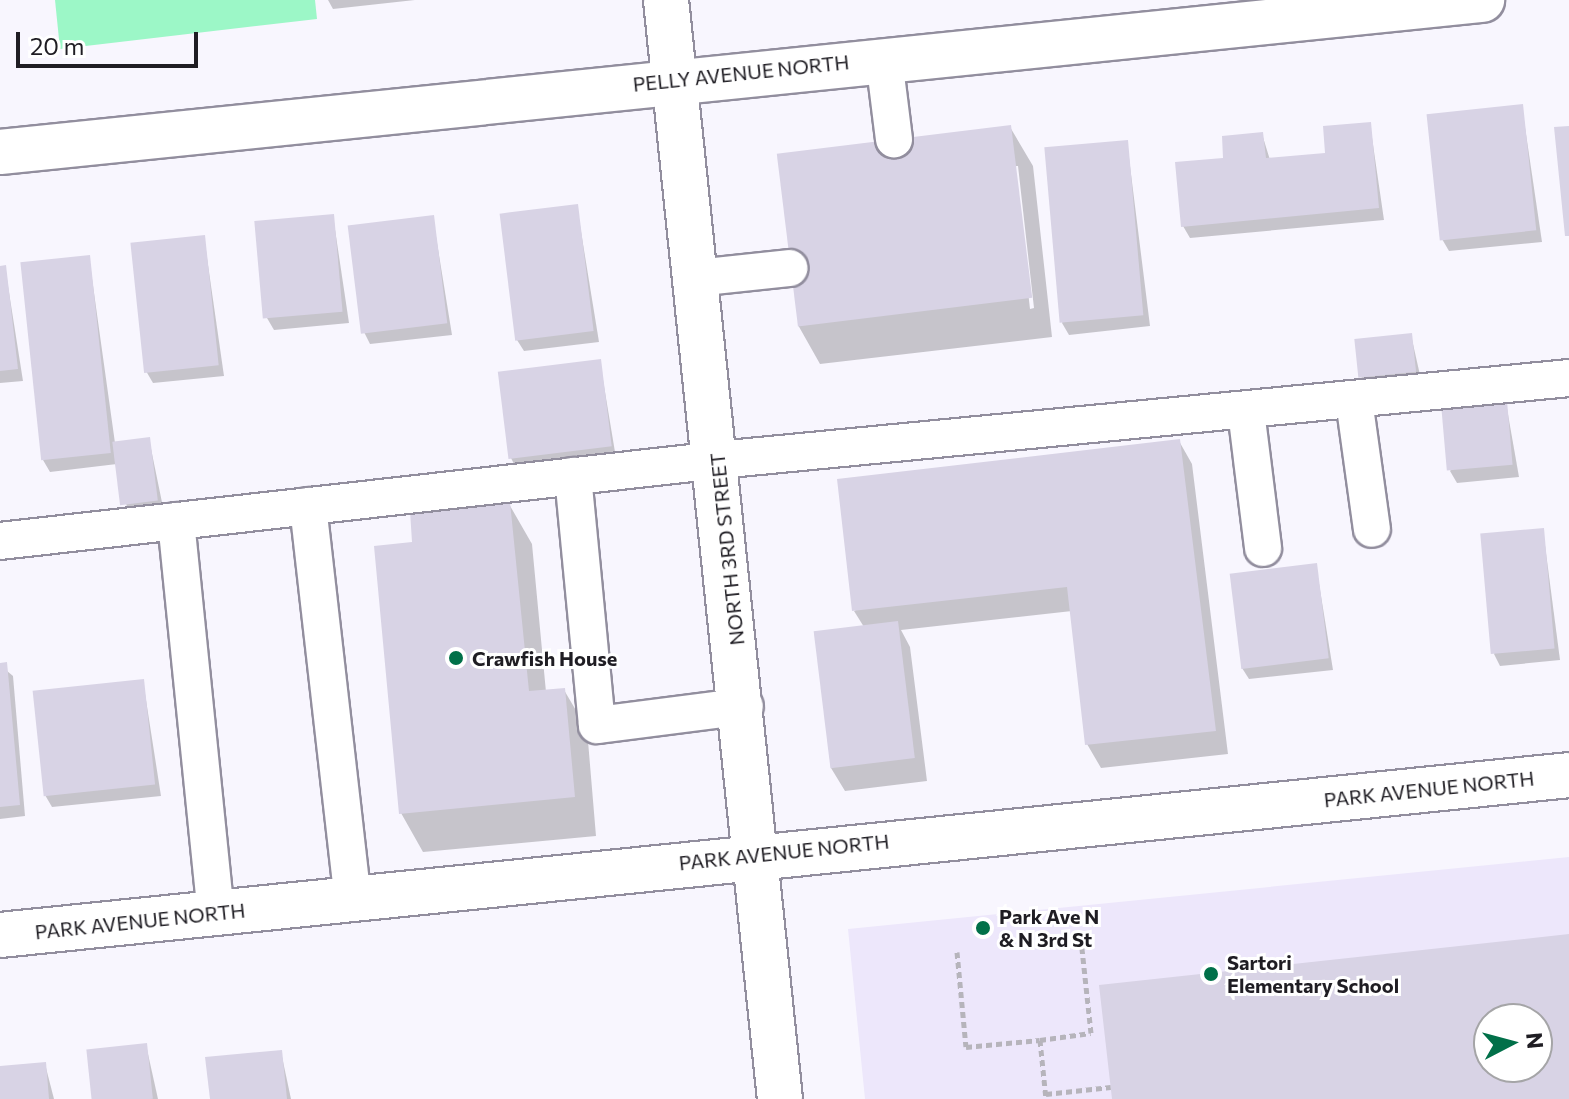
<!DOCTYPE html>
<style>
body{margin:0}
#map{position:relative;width:1569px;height:1099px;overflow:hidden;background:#f8f6fe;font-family:Commissioner,sans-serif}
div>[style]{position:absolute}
.built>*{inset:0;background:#ede7fb}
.green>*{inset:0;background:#9cf7c7}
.shadow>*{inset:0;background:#0003}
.building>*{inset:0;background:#d8d3e5;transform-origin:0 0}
.path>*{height:5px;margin-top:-2.5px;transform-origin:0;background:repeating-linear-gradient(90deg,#b6b4bb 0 6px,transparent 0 10px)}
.roads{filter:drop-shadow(2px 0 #928e9e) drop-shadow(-2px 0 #928e9e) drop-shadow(0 2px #928e9e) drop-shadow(0 -2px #928e9e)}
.lane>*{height:36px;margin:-18px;padding:0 18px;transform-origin:18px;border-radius:18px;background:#fff}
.street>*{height:44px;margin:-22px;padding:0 22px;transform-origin:22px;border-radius:22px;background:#fff}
.secondary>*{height:44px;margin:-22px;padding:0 22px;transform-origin:22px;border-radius:22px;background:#fff}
.dots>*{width:22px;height:22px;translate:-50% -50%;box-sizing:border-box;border:4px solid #fff;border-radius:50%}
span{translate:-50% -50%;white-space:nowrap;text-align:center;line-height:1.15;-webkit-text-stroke:6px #fff;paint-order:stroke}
.street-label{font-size:20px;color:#1f1d23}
.poi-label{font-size:20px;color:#1f1d23;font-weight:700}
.left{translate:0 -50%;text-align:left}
.north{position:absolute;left:1473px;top:1003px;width:80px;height:80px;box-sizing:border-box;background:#fff;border:2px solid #a5a5a7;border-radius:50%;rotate:84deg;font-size:22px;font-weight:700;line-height:32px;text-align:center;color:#1f1d23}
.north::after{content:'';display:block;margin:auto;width:28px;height:36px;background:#017049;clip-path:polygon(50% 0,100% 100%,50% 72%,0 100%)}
.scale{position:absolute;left:16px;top:32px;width:182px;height:36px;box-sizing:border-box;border:4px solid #1f1d23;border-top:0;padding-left:10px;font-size:24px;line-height:28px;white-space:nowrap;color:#1f1d23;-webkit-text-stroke:6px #fff;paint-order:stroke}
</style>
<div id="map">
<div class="built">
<div style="clip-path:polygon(evenodd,1569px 857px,1569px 1099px,865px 1099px,848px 929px,1569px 857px,1489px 1019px,1537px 1019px,1537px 1067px,1489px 1067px,1489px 1019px)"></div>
</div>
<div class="green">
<div style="clip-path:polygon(55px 0,315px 0,317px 19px,60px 49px)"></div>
</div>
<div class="shadow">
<div style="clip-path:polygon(328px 0,415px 0,333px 9px)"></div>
<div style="clip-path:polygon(1522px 107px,1542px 242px,1449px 251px,1442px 239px)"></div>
<div style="clip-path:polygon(1370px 124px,1384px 220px,1190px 238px,1183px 226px,1225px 160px,1262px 134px,1270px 160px,1327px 155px)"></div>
<div style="clip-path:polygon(evenodd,1010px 127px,1033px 166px,1052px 337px,820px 364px,798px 325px,1010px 127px,1014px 166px,1018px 166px,1034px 308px,1030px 309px,1014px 166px)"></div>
<div style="clip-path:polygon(1127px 142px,1150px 326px,1069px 335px,1062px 323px)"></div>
<div style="clip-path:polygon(577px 207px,599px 342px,524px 351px,517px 340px)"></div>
<div style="clip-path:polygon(333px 216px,349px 323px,274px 330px,267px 318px)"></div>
<div style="clip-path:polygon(433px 218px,452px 335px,370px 344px,364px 332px)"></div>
<div style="clip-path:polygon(204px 237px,224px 376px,153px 383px,146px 371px)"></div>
<div style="clip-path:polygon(89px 257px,115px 443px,149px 439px,164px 512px,129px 516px,117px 464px,50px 472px,43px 460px)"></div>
<div style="clip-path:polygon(5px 267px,23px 381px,0 383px,0 268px)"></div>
<div style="clip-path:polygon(1411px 335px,1422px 384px,1368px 390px,1361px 378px)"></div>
<div style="clip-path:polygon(600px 362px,616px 458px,517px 470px,511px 458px)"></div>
<div style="clip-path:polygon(1506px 403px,1519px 477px,1457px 483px,1450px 471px)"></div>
<div style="clip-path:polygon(1179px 441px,1192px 464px,1228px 754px,1101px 768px,1087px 744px,1072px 611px,901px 630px,910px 647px,927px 781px,845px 791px,831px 768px,816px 633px,864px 627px,854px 611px)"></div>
<div style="clip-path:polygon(509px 504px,532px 544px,546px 692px,564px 690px,587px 729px,596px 836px,423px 852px,401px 813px,414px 544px)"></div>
<div style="clip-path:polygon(1543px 530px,1560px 660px,1500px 666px,1494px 654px)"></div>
<div style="clip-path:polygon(1316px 565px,1333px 670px,1249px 679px,1242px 668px)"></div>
<div style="clip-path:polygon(0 665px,13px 676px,25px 816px,0 819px)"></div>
<div style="clip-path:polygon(143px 681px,161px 796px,52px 807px,45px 795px)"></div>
<div style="clip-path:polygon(146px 1045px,158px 1099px,93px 1099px)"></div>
<div style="clip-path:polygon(281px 1052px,291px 1099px,212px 1099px)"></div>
<div style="clip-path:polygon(45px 1064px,54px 1099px,0 1099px,0 1068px)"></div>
</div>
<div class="building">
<div style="left:1523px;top:104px;width:127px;height:97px;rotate:84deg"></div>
<div style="clip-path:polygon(1371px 122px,1379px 208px,1181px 227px,1175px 162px,1223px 158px,1222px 136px,1263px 132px,1266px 158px,1325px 153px,1323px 126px)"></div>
<div style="left:1011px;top:125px;width:174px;height:236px;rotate:83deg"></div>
<div style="clip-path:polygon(1569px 126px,1569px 236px,1565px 236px,1554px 127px)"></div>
<div style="left:1128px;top:140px;width:176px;height:84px;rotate:85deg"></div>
<div style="left:578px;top:204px;width:128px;height:79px;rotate:83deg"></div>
<div style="left:334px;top:214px;width:98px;height:80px;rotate:85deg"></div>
<div style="left:434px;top:215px;width:109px;height:87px;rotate:83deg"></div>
<div style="left:205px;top:235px;width:131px;height:75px;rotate:84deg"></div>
<div style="left:90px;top:255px;width:199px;height:70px;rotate:84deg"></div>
<div style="clip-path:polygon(6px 265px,18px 369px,0 371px,0 266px)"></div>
<div style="left:1412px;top:333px;width:39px;height:58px;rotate:84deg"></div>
<div style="left:601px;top:359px;width:88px;height:104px;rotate:83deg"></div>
<div style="left:1507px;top:401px;width:64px;height:66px;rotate:85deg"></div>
<div style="left:150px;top:437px;width:64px;height:38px;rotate:83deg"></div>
<div style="clip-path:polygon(1180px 439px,1216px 731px,1085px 745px,1067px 587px,852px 611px,837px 479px)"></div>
<div style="clip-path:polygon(510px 502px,529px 691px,565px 688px,575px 797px,399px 814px,374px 546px,412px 542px,410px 511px)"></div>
<div style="left:1544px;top:528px;width:121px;height:64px;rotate:85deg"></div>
<div style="left:1317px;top:563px;width:96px;height:88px;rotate:83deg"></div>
<div style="left:898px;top:621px;width:138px;height:85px;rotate:83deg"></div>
<div style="clip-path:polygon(7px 662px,20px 805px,0 807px,0 663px)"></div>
<div style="left:144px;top:679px;width:106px;height:112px;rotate:84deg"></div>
<div style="clip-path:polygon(evenodd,1569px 934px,1569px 1099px,1112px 1099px,1099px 985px,1569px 934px,1489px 1019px,1537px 1019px,1537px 1067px,1489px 1067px,1489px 1019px)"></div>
<div style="left:147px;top:1043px;width:56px;height:61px;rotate:84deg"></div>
<div style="clip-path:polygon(282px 1050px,287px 1099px,210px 1099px,205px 1057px)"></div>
<div style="clip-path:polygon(46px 1062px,49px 1099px,0 1099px,0 1066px)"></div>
</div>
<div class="path">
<div style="left:957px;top:952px;width:95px;rotate:84.6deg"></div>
<div style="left:966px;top:1047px;width:74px;rotate:-5.4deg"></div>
<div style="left:1040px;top:1040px;width:51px;rotate:-7.8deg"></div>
<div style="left:1091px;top:1033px;width:95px;rotate:-96.1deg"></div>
<div style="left:1040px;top:1040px;width:59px;rotate:84.2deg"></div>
<div style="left:1046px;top:1094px;width:65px;rotate:-6.1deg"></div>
</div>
<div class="roads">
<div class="lane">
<div style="left:884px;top:59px;width:81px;rotate:82.9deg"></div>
<div style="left:696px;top:278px;width:94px;rotate:-6.1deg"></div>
<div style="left:1354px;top:400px;width:130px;rotate:82.1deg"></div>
<div style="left:1246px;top:411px;width:138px;rotate:82.9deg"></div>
<div style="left:573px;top:476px;width:250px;rotate:84.5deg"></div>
<div style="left:597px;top:725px;width:149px;rotate:-7.3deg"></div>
<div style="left:308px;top:506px;width:395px;rotate:83.5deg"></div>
<div style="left:176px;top:521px;width:394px;rotate:84.2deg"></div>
<div style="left:0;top:541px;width:723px;rotate:-6.44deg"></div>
<div style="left:718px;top:460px;width:855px;rotate:-5.5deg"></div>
</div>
<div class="street">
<div style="left:0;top:152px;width:1490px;rotate:-5.86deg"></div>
</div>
<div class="secondary">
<div style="left:666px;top:0;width:1105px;rotate:84.08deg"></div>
<div style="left:0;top:935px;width:1577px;rotate:-5.82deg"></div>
</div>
</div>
<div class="dots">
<div style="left:456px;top:658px;background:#017049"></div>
<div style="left:983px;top:928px;background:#017049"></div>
<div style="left:1211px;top:974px;background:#017049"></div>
</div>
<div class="street-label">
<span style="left:741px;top:73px;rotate:-6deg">PELLY AVENUE NORTH</span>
<span style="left:727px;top:549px;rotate:-96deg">NORTH 3RD STREET</span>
<span style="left:1429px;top:789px;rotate:-6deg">PARK AVENUE NORTH</span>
<span style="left:784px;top:852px;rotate:-6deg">PARK AVENUE NORTH</span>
<span style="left:140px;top:921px;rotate:-6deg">PARK AVENUE NORTH</span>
</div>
<div class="poi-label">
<span class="left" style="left:472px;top:658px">Crawfish House</span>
<span class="left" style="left:999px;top:928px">Park Ave N<br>&amp; N 3rd St</span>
<span class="left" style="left:1227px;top:974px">Sartori<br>Elementary School</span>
</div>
<div class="north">N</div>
<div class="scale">20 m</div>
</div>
